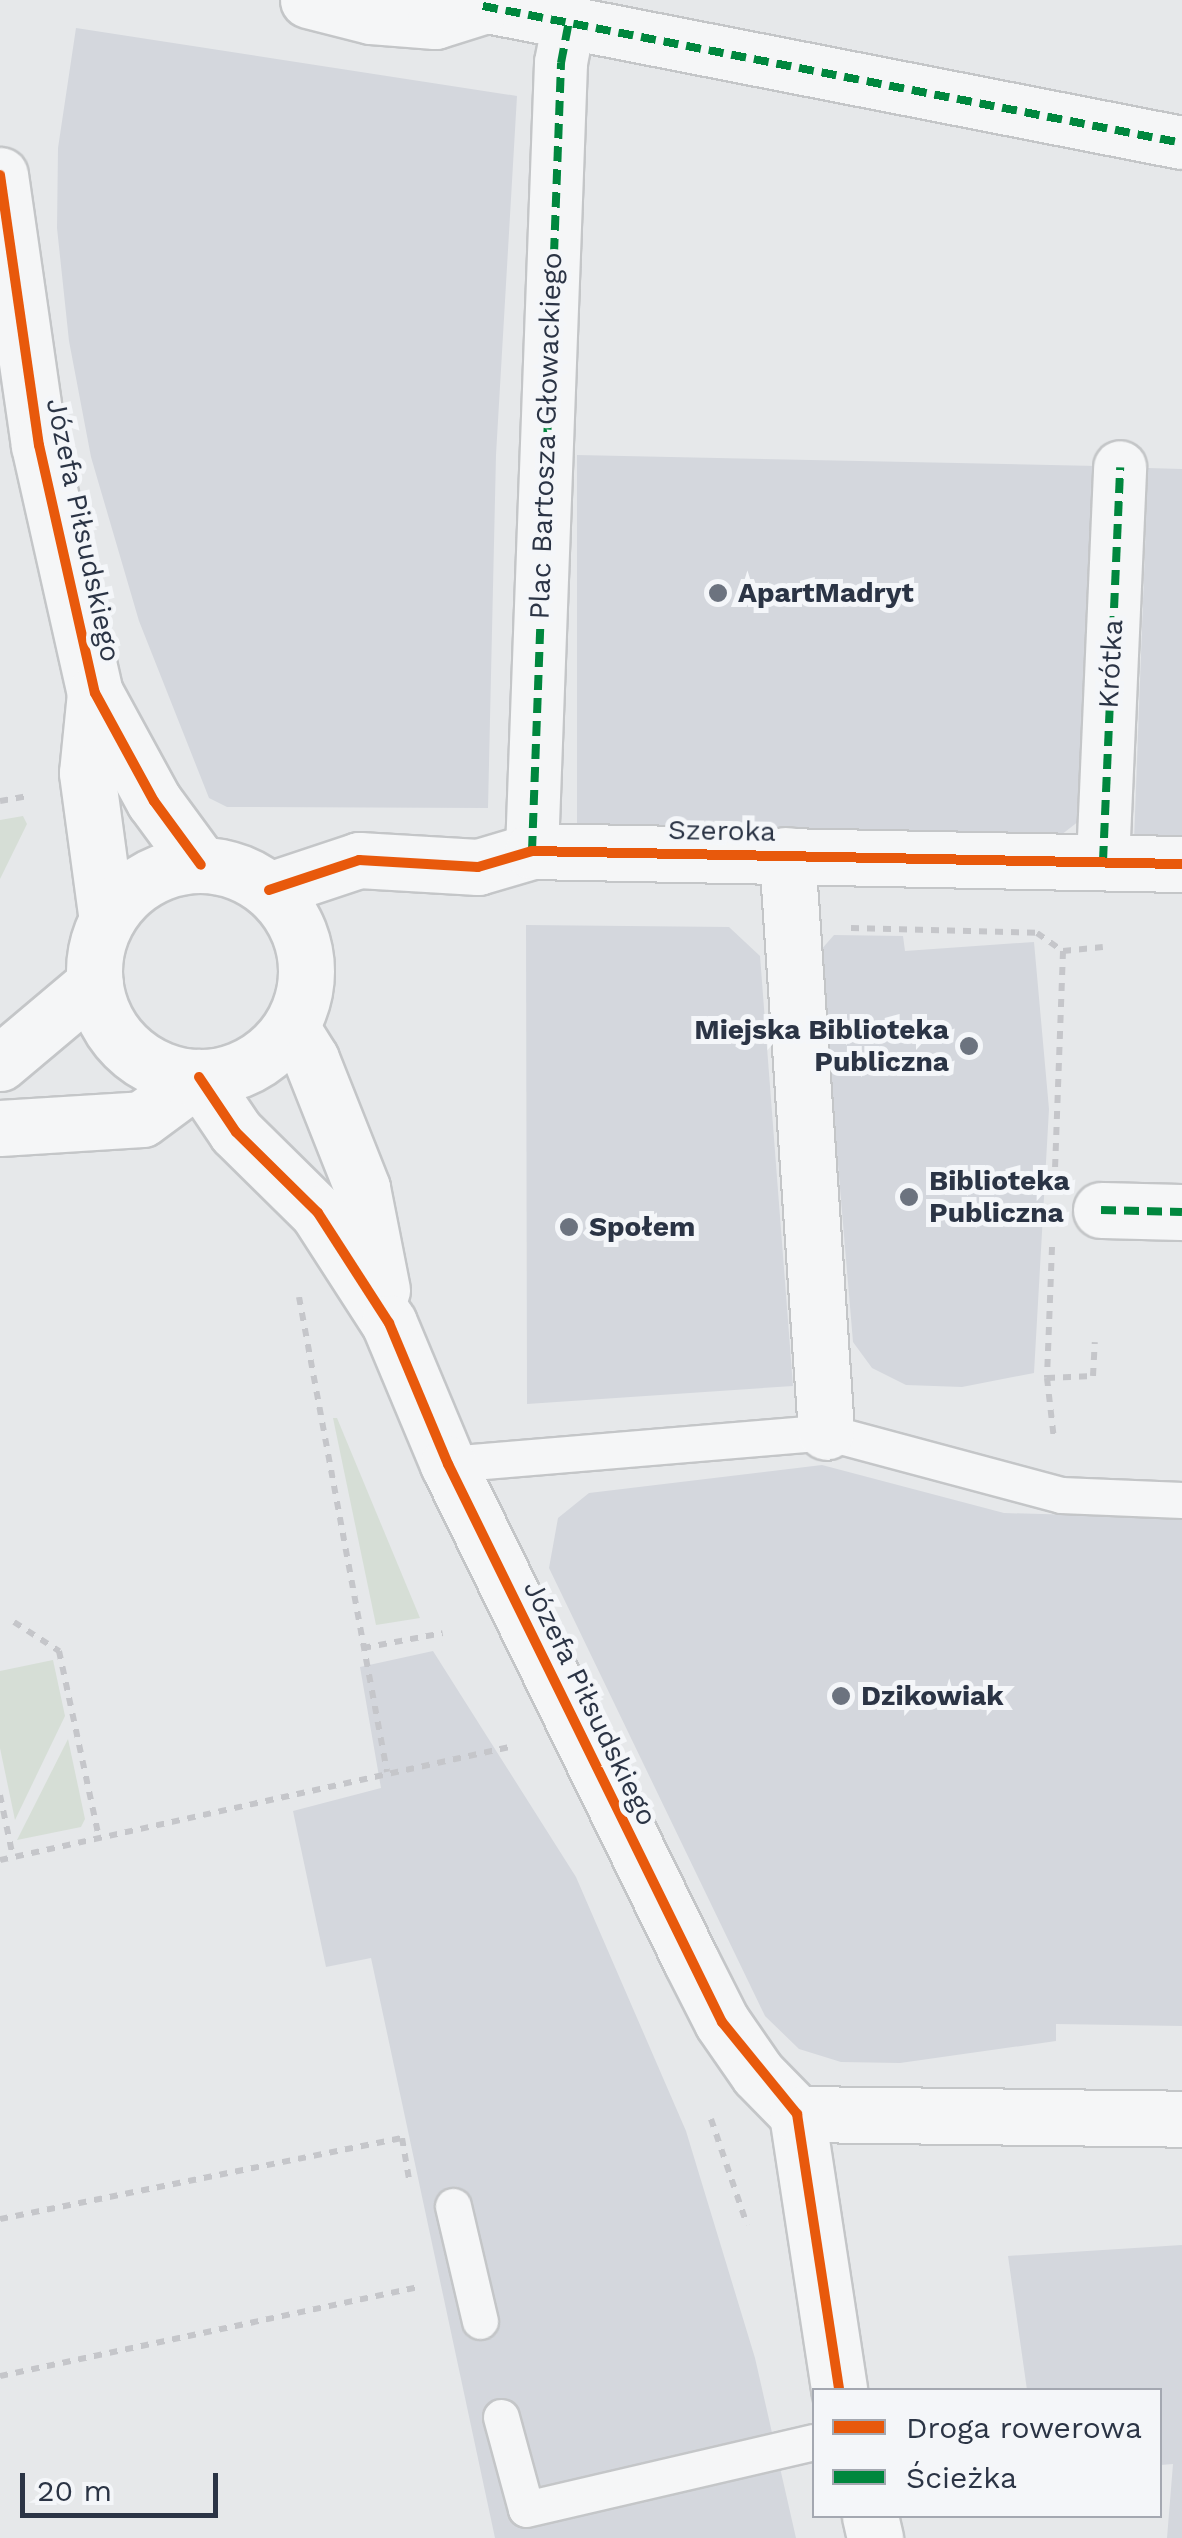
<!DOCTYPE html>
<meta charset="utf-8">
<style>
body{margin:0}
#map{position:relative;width:1182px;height:2538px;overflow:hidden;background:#e6e8ea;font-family:"Work Sans",sans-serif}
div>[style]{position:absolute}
.built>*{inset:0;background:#d4d7dd}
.green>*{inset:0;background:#d6ded6}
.path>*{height:6px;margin-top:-3px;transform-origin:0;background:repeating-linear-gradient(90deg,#c5c6ca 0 8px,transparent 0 16px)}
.roads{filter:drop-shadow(2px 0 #c4c6c8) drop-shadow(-2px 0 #c4c6c8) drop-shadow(0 2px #c4c6c8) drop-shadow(0 -2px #c4c6c8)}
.service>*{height:35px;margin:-17.5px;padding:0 17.5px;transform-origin:17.5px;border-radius:17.5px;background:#f5f6f7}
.pedestrian>*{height:52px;margin:-26px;padding:0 26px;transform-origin:26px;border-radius:26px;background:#f5f6f7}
.minor>*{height:55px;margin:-27.5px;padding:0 27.5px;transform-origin:27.5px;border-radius:27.5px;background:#f5f6f7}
.tertiary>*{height:55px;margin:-27.5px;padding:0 27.5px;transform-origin:27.5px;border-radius:27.5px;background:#f5f6f7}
.tertiary>.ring{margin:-27.5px;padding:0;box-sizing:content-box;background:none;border:55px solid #f5f6f7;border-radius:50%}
.quiet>*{height:8px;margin-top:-4px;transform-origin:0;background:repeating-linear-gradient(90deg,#00873e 0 15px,transparent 0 23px)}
.cycleway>*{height:10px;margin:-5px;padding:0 5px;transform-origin:5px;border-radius:5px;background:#e8590c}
.dots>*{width:28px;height:28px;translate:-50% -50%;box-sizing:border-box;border:5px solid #f4f6f9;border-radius:50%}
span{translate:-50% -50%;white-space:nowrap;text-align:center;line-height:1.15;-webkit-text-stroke:10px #f4f6f9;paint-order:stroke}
.street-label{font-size:28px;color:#2b3445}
.poi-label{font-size:28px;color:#2b3445;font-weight:700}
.left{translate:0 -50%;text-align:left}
.right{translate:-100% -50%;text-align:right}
.legend{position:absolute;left:812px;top:2388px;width:350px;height:130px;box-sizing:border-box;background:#f4f6f9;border:2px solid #a4a8b1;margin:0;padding:12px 18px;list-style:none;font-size:30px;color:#2b3445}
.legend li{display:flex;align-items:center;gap:20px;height:50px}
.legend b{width:50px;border:2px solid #a4a8b1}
.scale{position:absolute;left:20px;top:2473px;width:198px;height:45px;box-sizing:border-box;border:5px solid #2b3445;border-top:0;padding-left:12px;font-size:30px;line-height:35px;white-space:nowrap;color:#2b3445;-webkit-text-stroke:8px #f4f6f9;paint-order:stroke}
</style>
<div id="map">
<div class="built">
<div style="clip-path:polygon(76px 28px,517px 96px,496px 455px,488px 808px,227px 807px,209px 798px,139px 621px,91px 457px,69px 341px,57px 228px,58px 148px)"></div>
<div style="clip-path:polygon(577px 455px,1097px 466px,1079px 821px,1061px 835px,577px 824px)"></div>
<div style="clip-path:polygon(1148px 468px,1182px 469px,1182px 842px,1134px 841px)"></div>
<div style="clip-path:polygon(526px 925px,729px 927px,760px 956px,793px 1386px,527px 1404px)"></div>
<div style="clip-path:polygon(834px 935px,903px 936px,905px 951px,1034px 942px,1049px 1109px,1034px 1373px,962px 1387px,906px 1385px,872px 1368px,853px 1342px,820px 951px)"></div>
<div style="clip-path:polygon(822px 1465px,1004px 1513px,1182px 1518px,1182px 2026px,1056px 2024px,1056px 2041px,900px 2063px,841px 2062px,799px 2049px,765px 2016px,549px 1568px,558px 1518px,589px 1493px)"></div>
<div style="clip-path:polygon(433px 1651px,576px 1877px,686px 2131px,755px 2358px,796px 2538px,495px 2538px,371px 1958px,326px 1967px,293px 1811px,381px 1788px,360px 1667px)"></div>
<div style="clip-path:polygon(1182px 2245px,1182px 2538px,1167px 2538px,1173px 2464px,1160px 2465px,1160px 2390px,1027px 2390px,1008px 2256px)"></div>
</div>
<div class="green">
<div style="clip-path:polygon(23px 816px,27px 824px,0 879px,0 820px)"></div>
<div style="clip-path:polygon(333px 1418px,337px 1418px,420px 1618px,376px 1625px)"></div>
<div style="clip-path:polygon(53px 1660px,65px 1716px,15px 1820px,0 1748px,0 1671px)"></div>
<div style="clip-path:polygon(68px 1739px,85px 1819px,81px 1827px,17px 1840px)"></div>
</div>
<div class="path">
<div style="left:0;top:801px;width:27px;rotate:-10deg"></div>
<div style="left:851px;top:928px;width:186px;rotate:1.5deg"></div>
<div style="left:1037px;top:933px;width:32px;rotate:35deg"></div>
<div style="left:1063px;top:951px;width:219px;rotate:92.1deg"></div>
<div style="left:1063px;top:951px;width:40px;rotate:-5.7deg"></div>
<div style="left:1052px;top:1247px;width:131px;rotate:92.2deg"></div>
<div style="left:1047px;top:1378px;width:61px;rotate:83.5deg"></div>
<div style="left:299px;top:1297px;width:483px;rotate:79.5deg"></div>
<div style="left:1047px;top:1378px;width:46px;rotate:-2.5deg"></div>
<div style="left:1093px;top:1376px;width:34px;rotate:-87deg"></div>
<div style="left:14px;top:1622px;width:54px;rotate:32.8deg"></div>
<div style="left:59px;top:1651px;width:191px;rotate:77.9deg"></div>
<div style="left:363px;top:1648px;width:81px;rotate:-10.6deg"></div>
<div style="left:0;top:1795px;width:63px;rotate:78.2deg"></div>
<div style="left:0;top:1860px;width:526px;rotate:-12.51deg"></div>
<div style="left:711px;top:2119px;width:112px;rotate:71.2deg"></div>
<div style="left:0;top:2219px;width:410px;rotate:-11.4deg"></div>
<div style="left:402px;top:2138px;width:42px;rotate:80.3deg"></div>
<div style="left:0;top:2376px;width:429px;rotate:-12deg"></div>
</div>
<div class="roads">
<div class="service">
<div style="left:448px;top:1464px;width:379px;rotate:-4.8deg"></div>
<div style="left:826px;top:1432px;width:243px;rotate:15deg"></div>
<div style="left:1061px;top:1495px;width:121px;rotate:2.4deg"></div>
<div style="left:453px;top:2206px;width:118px;rotate:76.8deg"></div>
<div style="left:501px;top:2417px;width:95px;rotate:74.8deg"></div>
<div style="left:526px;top:2509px;width:296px;rotate:-13.1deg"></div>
</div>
<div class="pedestrian">
<div style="left:483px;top:6px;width:712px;rotate:11.09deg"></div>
<div style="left:532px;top:851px;width:789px;rotate:-87.89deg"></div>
<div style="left:561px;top:63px;width:43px;rotate:-79.2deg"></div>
<div style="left:1103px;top:861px;width:394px;rotate:-87.5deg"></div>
</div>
<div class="minor">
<div style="left:308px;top:0;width:65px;rotate:14.3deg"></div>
<div style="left:371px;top:16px;width:64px;rotate:4.5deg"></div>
<div style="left:435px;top:21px;width:50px;rotate:-17.4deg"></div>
<div style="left:483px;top:6px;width:6px;rotate:-72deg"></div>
<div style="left:787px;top:855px;width:578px;rotate:86.13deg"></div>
<div style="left:269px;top:890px;width:95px;rotate:-18.4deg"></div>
<div style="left:359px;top:860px;width:119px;rotate:3.4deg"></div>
<div style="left:478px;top:867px;width:56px;rotate:-16.5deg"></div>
<div style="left:532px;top:851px;width:650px;rotate:1.15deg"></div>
<div style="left:0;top:1063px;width:124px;rotate:-40.1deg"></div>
<div style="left:0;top:1128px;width:142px;rotate:-3.6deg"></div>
<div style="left:142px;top:1119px;width:71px;rotate:-36.4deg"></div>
<div style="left:1101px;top:1210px;width:81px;rotate:1.4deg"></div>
<div style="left:797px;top:2114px;width:279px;rotate:81.3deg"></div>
<div style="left:870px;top:2516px;width:23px;rotate:77deg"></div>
</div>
<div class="tertiary">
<div style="left:0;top:175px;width:273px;rotate:81.8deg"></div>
<div style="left:39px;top:445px;width:254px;rotate:77.3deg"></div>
<div style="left:95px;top:693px;width:123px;rotate:61.4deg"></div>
<div style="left:154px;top:801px;width:79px;rotate:53.7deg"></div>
<div style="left:95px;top:693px;width:80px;rotate:95.7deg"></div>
<div style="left:87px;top:773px;width:148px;rotate:82.3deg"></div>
<div class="ring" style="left:94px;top:865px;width:157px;height:157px"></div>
<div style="left:291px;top:1027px;width:38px;rotate:58deg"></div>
<div style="left:311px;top:1059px;width:139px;rotate:68.4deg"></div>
<div style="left:362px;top:1188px;width:104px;rotate:78.9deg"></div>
<div style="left:199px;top:1077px;width:66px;rotate:56.1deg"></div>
<div style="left:236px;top:1132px;width:115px;rotate:44.6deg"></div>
<div style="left:318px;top:1213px;width:131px;rotate:57.2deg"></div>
<div style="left:389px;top:1323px;width:153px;rotate:67.3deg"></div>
<div style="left:448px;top:1464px;width:553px;rotate:63.94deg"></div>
<div style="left:691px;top:1961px;width:68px;rotate:63.1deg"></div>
<div style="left:722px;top:2022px;width:63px;rotate:55.3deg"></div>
<div style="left:758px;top:2074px;width:56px;rotate:45.7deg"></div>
<div style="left:797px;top:2114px;width:385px;rotate:0.7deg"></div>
</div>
</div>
<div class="quiet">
<div style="left:483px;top:6px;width:712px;rotate:11.09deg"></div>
<div style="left:532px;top:851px;width:789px;rotate:-87.89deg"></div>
<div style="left:561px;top:63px;width:43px;rotate:-79.2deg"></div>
<div style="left:1103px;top:861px;width:394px;rotate:-87.5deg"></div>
<div style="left:1101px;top:1210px;width:81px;rotate:1.4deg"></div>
</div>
<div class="cycleway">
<div style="left:0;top:175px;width:273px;rotate:81.8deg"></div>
<div style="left:39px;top:445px;width:254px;rotate:77.3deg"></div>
<div style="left:95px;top:693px;width:123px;rotate:61.4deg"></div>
<div style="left:154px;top:801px;width:79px;rotate:53.7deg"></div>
<div style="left:269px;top:890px;width:95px;rotate:-18.4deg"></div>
<div style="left:359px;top:860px;width:119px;rotate:3.4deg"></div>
<div style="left:478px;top:867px;width:56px;rotate:-16.5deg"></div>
<div style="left:532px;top:851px;width:650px;rotate:1.15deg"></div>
<div style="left:199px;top:1077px;width:66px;rotate:56.1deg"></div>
<div style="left:236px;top:1132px;width:115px;rotate:44.6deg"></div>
<div style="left:318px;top:1213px;width:131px;rotate:57.2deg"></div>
<div style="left:389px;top:1323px;width:153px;rotate:67.3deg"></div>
<div style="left:448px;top:1464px;width:622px;rotate:63.85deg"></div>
<div style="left:722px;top:2022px;width:119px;rotate:50.8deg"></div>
<div style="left:797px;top:2114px;width:279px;rotate:81.3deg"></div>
</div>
<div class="dots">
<div style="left:718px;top:593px;background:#6c737f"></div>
<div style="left:969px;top:1046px;background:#6c737f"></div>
<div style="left:909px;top:1197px;background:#6c737f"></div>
<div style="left:569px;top:1227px;background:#6c737f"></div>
<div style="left:841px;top:1696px;background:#6c737f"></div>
</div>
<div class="street-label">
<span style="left:546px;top:436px;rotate:-88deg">Plac Bartosza Głowackiego</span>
<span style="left:83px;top:530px;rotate:78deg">Józefa Piłsudskiego</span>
<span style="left:1111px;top:664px;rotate:-87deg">Krótka</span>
<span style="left:722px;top:831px;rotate:1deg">Szeroka</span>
<span style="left:590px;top:1703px;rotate:64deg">Józefa Piłsudskiego</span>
</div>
<div class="poi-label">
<span class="left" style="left:738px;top:593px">ApartMadryt</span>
<span class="right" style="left:949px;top:1046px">Miejska Biblioteka<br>Publiczna</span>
<span class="left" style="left:929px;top:1197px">Biblioteka<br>Publiczna</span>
<span class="left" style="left:589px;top:1227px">Społem</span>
<span class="left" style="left:861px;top:1696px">Dzikowiak</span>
</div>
<ul class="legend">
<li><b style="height:12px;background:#e8590c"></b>Droga rowerowa</li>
<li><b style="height:12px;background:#00873e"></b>Ścieżka</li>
</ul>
<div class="scale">20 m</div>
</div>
